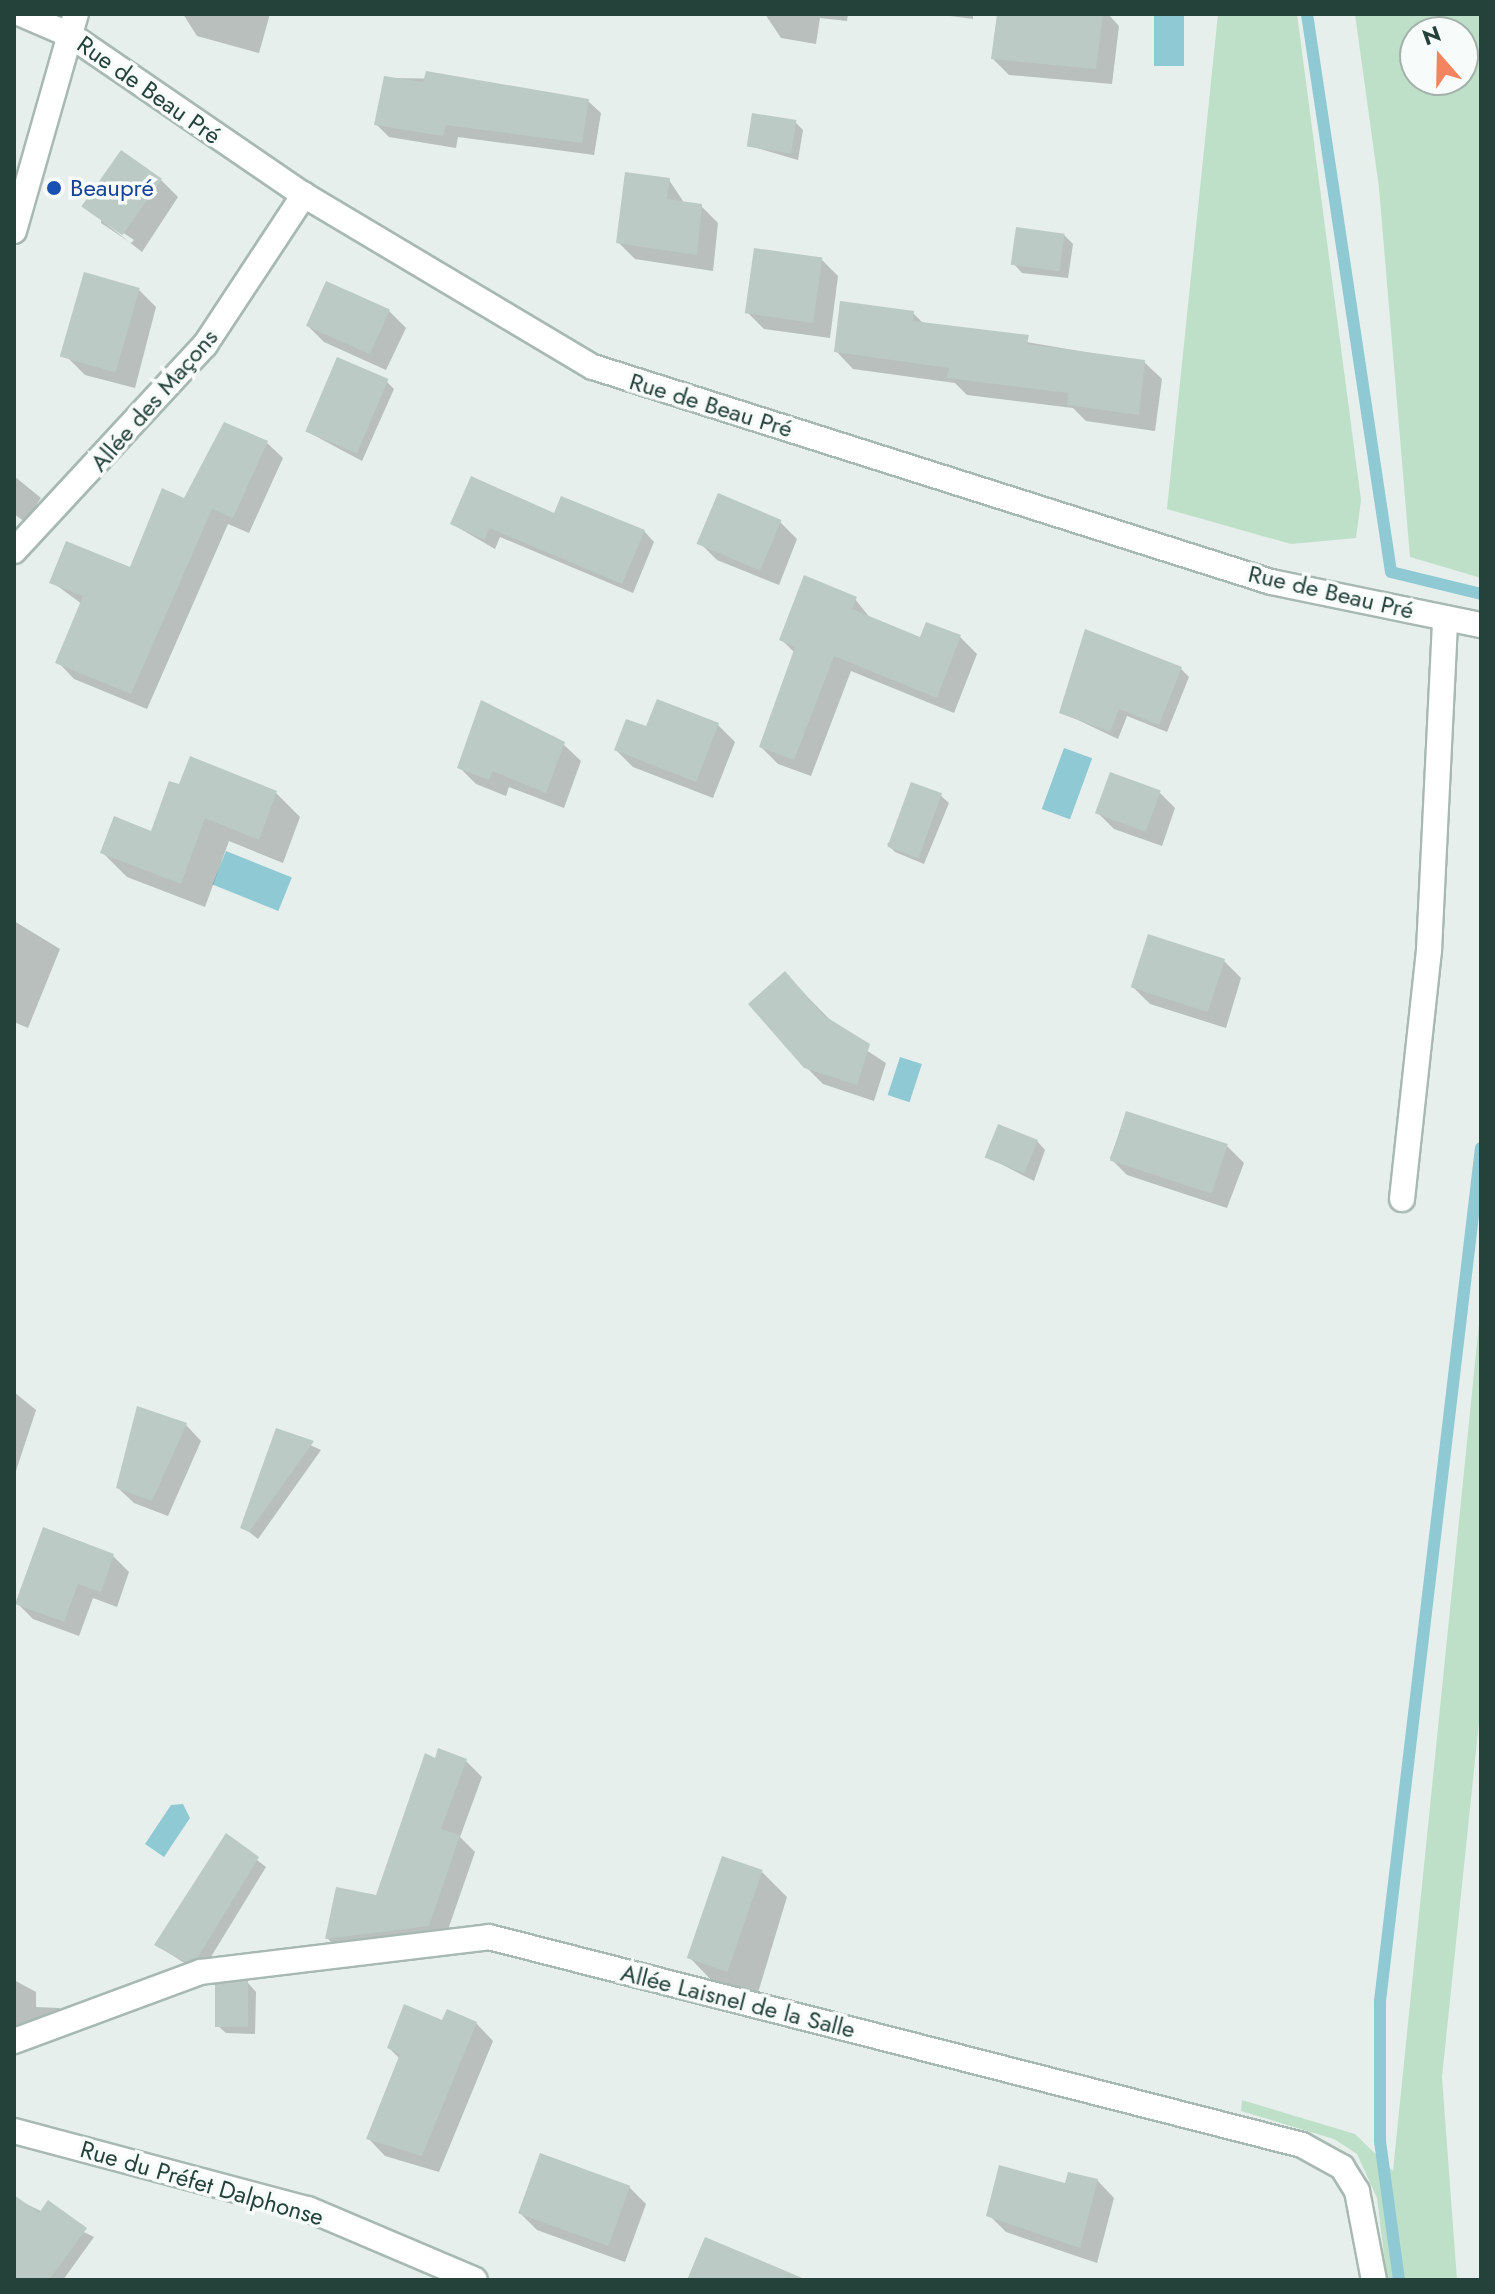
<!DOCTYPE html>
<meta charset="utf-8">
<style>
body{margin:0}
#map{position:relative;width:1495px;height:2294px;overflow:hidden;background:#e6efeb;font-family:Jost,sans-serif}
div>[style]{position:absolute}
.green>*{inset:0;background:#bfe0c8}
.water>*{inset:0;background:#8ec9d4;transform-origin:0 0}
.shadow>*{inset:0;background:#0003}
.stream>*{height:12px;margin:-6px;padding:0 6px;transform-origin:6px;border-radius:6px;background:#8ec9d4}
.building>*{inset:0;background:#bbcac4;transform-origin:0 0}
.roads{filter:drop-shadow(2px 0 #a8b8b2) drop-shadow(-2px 0 #a8b8b2) drop-shadow(0 2px #a8b8b2) drop-shadow(0 -2px #a8b8b2)}
.service>*{height:24px;margin:-12px;padding:0 12px;transform-origin:12px;border-radius:12px;background:#fff}
.minor>*{height:24px;margin:-12px;padding:0 12px;transform-origin:12px;border-radius:12px;background:#fff}
.dots>*{width:22px;height:22px;translate:-50% -50%;box-sizing:border-box;border:4px solid #f7fbf9;border-radius:50%}
span{translate:-50% -50%;white-space:nowrap;text-align:center;line-height:1.15;-webkit-text-stroke:7px #f7fbf9;paint-order:stroke}
.street-label{font-size:24px;color:#24423a}
.transit-label{font-size:24px;color:#164399}
.left{translate:0 -50%;text-align:left}
.frame{position:absolute;inset:0;border:16px solid #24423a;pointer-events:none}
.north{position:absolute;left:1399px;top:16px;width:80px;height:80px;box-sizing:border-box;background:#f7fbf9;border:2px solid #a3b1ad;border-radius:50%;rotate:340deg;font-size:22px;font-weight:700;line-height:32px;text-align:center;color:#24423a}
.north::after{content:'';display:block;margin:auto;width:28px;height:36px;background:#f4845f;clip-path:polygon(50% 0,100% 100%,50% 72%,0 100%)}
</style>
<div id="map">
<div class="green">
<div style="clip-path:polygon(1218px 14px,1297px 14px,1361px 500px,1356px 538px,1291px 544px,1167px 509px)"></div>
<div style="clip-path:polygon(evenodd,1355px 14px,1481px 14px,1481px 578px,1410px 557px,1379px 188px,1355px 14px,1415px 32px,1463px 32px,1463px 80px,1415px 80px,1415px 32px)"></div>
<div style="clip-path:polygon(1481px 1304px,1481px 1703px,1442px 2077px,1457px 2280px,1387px 2280px,1377px 2198px,1357px 2154px,1334px 2139px,1241px 2111px,1242px 2100px,1355px 2134px,1393px 2171px)"></div>
</div>
<div class="water">
<div style="left:1154px;top:14px;width:30px;height:52px"></div>
<div style="left:1064px;top:748px;width:30px;height:65px;rotate:20deg"></div>
<div style="left:226px;top:851px;width:71px;height:36px;rotate:22deg"></div>
<div style="left:900px;top:1057px;width:23px;height:40px;rotate:18deg"></div>
<div style="clip-path:polygon(171px 1805px,183px 1804px,190px 1818px,164px 1857px,145px 1844px)"></div>
</div>
<div class="shadow">
<div style="clip-path:polygon(183px 14px,270px 14px,259px 53px,197px 36px)"></div>
<div style="clip-path:polygon(765px 14px,848px 14px,847px 21px,820px 18px,816px 44px,781px 38px)"></div>
<div style="clip-path:polygon(935px 14px,973px 14px,973px 19px)"></div>
<div style="clip-path:polygon(999px 14px,1108px 14px,1119px 26px,1112px 84px,1009px 75px,993px 59px)"></div>
<div style="clip-path:polygon(385px 78px,462px 79px,588px 101px,601px 113px,594px 155px,458px 137px,456px 148px,389px 137px,376px 124px)"></div>
<div style="clip-path:polygon(795px 122px,803px 130px,798px 160px,750px 146px)"></div>
<div style="clip-path:polygon(evenodd,161px 180px,178px 197px,142px 252px,85px 207px,161px 180px,101px 218px,134px 240px,131px 243px,101px 223px,101px 218px)"></div>
<div style="clip-path:polygon(669px 180px,685px 204px,701px 206px,718px 223px,713px 271px,635px 259px,618px 242px)"></div>
<div style="clip-path:polygon(1064px 235px,1073px 244px,1068px 278px,1022px 273px,1014px 264px)"></div>
<div style="clip-path:polygon(821px 259px,838px 276px,830px 338px,764px 329px,747px 312px)"></div>
<div style="clip-path:polygon(139px 290px,156px 307px,135px 388px,85px 375px,68px 358px)"></div>
<div style="clip-path:polygon(389px 311px,406px 328px,386px 370px,324px 342px,307px 325px)"></div>
<div style="clip-path:polygon(913px 313px,925px 325px,1144px 362px,1162px 379px,1155px 431px,1086px 421px,1073px 408px,967px 395px,955px 383px,853px 369px,836px 351px)"></div>
<div style="clip-path:polygon(386px 381px,394px 389px,362px 461px,306px 431px)"></div>
<div style="clip-path:polygon(266px 442px,283px 458px,249px 533px,228px 524px,147px 709px,74px 679px,58px 662px,82px 604px,52px 582px,131px 569px,185px 500px)"></div>
<div style="clip-path:polygon(14px 476px,41px 498px,25px 522px,14px 514px)"></div>
<div style="clip-path:polygon(555px 516px,644px 531px,654px 542px,633px 593px,500px 537px,495px 549px,452px 524px)"></div>
<div style="clip-path:polygon(780px 522px,797px 539px,779px 585px,717px 560px,700px 543px)"></div>
<div style="clip-path:polygon(855px 599px,871px 619px,921px 639px,960px 637px,977px 654px,954px 713px,851px 671px,811px 776px,778px 764px,761px 747px,795px 653px,782px 640px)"></div>
<div style="clip-path:polygon(1181px 669px,1189px 677px,1167px 732px,1127px 716px,1118px 739px,1061px 712px)"></div>
<div style="clip-path:polygon(658px 702px,718px 725px,735px 742px,713px 798px,633px 767px,616px 750px,647px 728px)"></div>
<div style="clip-path:polygon(563px 744px,581px 761px,564px 808px,509px 787px,506px 796px,476px 784px,459px 767px)"></div>
<div style="clip-path:polygon(276px 793px,300px 817px,283px 863px,229px 841px,205px 907px,127px 877px,103px 853px)"></div>
<div style="clip-path:polygon(1160px 793px,1175px 808px,1162px 846px,1114px 829px,1098px 813px)"></div>
<div style="clip-path:polygon(940px 795px,949px 803px,924px 864px,895px 852px,887px 844px)"></div>
<div style="clip-path:polygon(14px 921px,60px 949px,28px 1028px,14px 1022px)"></div>
<div style="clip-path:polygon(1224px 961px,1241px 978px,1226px 1028px,1150px 1004px,1133px 987px)"></div>
<div style="clip-path:polygon(785px 974px,849px 1039px,886px 1063px,874px 1101px,823px 1084px,805px 1066px)"></div>
<div style="clip-path:polygon(1127px 1114px,1227px 1146px,1244px 1163px,1227px 1208px,1127px 1175px,1110px 1158px)"></div>
<div style="clip-path:polygon(1037px 1141px,1045px 1150px,1034px 1181px,989px 1158px)"></div>
<div style="clip-path:polygon(14px 1392px,36px 1410px,15px 1474px,14px 1474px)"></div>
<div style="clip-path:polygon(186px 1425px,201px 1441px,168px 1516px,134px 1503px,118px 1488px)"></div>
<div style="clip-path:polygon(277px 1430px,321px 1450px,258px 1539px,243px 1527px)"></div>
<div style="clip-path:polygon(113px 1556px,129px 1572px,117px 1607px,93px 1598px,79px 1636px,33px 1619px,17px 1603px)"></div>
<div style="clip-path:polygon(436px 1760px,466px 1761px,482px 1777px,460px 1837px,475px 1852px,444px 1941px,343px 1954px,327px 1938px,377px 1898px)"></div>
<div style="clip-path:polygon(226px 1836px,266px 1867px,206px 1965px,194px 1969px,156px 1945px)"></div>
<div style="clip-path:polygon(762px 1872px,787px 1897px,757px 1996px,715px 1984px,690px 1958px)"></div>
<div style="clip-path:polygon(14px 1980px,36px 1992px,36px 2007px,59px 2008px,69px 2018px,14px 2040px)"></div>
<div style="clip-path:polygon(248px 1983px,256px 1992px,255px 2034px,226px 2033px,217px 2025px)"></div>
<div style="clip-path:polygon(444px 2022px,476px 2023px,493px 2041px,439px 2172px,385px 2156px,368px 2138px,400px 2059px,389px 2048px)"></div>
<div style="clip-path:polygon(1097px 2180px,1114px 2198px,1097px 2263px,1006px 2232px,989px 2215px)"></div>
<div style="clip-path:polygon(629px 2187px,646px 2204px,625px 2262px,537px 2230px,520px 2213px)"></div>
<div style="clip-path:polygon(14px 2198px,94px 2237px,63px 2280px,14px 2280px)"></div>
</div>
<div class="stream">
<div style="left:1307px;top:14px;width:564px;rotate:81.44deg"></div>
<div style="left:1391px;top:572px;width:93px;rotate:13.7deg"></div>
<div style="left:1399px;top:2280px;width:140px;rotate:-97.8deg"></div>
<div style="left:1380px;top:2141px;width:140px;rotate:-90deg"></div>
<div style="left:1380px;top:2001px;width:859px;rotate:-83.25deg"></div>
</div>
<div class="building">
<div style="clip-path:polygon(997px 14px,1103px 14px,1096px 69px,991px 59px)"></div>
<div style="clip-path:polygon(426px 71px,589px 99px,582px 143px,446px 125px,443px 136px,374px 125px,384px 76px,423px 82px)"></div>
<div style="left:752px;top:113px;width:45px;height:34px;rotate:9deg"></div>
<div style="left:121px;top:150px;width:50px;height:69px;rotate:35deg"></div>
<div style="clip-path:polygon(625px 172px,670px 178px,667px 199px,702px 204px,697px 255px,616px 243px)"></div>
<div style="left:1016px;top:227px;width:49px;height:38px;rotate:8deg"></div>
<div style="left:754px;top:248px;width:69px;height:66px;rotate:8deg"></div>
<div style="left:84px;top:272px;width:58px;height:88px;rotate:16deg"></div>
<div style="left:326px;top:281px;width:70px;height:49px;rotate:24deg"></div>
<div style="clip-path:polygon(840px 301px,914px 311px,913px 321px,1029px 335px,1027px 344px,1145px 360px,1139px 415px,1067px 405px,1068px 393px,947px 378px,949px 368px,834px 352px)"></div>
<div style="left:337px;top:357px;width:56px;height:81px;rotate:23deg"></div>
<div style="clip-path:polygon(224px 422px,268px 441px,233px 518px,212px 509px,131px 694px,55px 663px,83px 596px,49px 583px,66px 541px,130px 567px,162px 488px,184px 498px)"></div>
<div style="clip-path:polygon(471px 476px,554px 513px,561px 496px,645px 530px,622px 584px,489px 528px,485px 540px,450px 524px)"></div>
<div style="left:718px;top:493px;width:69px;height:55px;rotate:23deg"></div>
<div style="clip-path:polygon(804px 575px,857px 597px,852px 609px,920px 637px,926px 622px,961px 635px,937px 698px,834px 656px,794px 760px,759px 747px,795px 647px,779px 640px)"></div>
<div style="clip-path:polygon(1085px 629px,1182px 667px,1159px 725px,1119px 709px,1110px 732px,1059px 713px)"></div>
<div style="clip-path:polygon(657px 699px,719px 723px,696px 782px,614px 750px,626px 719px,646px 726px)"></div>
<div style="clip-path:polygon(481px 700px,565px 742px,546px 793px,492px 771px,489px 780px,457px 768px)"></div>
<div style="clip-path:polygon(190px 756px,277px 791px,259px 840px,205px 818px,181px 884px,100px 853px,114px 816px,151px 831px,169px 781px,179px 784px)"></div>
<div style="left:1110px;top:772px;width:54px;height:44px;rotate:20deg"></div>
<div style="left:911px;top:782px;width:33px;height:69px;rotate:20deg"></div>
<div style="left:1148px;top:934px;width:81px;height:56px;rotate:18deg"></div>
<div style="clip-path:polygon(785px 971px,823px 1015px,870px 1044px,857px 1085px,804px 1068px,748px 1004px)"></div>
<div style="left:1126px;top:1111px;width:107px;height:52px;rotate:18deg"></div>
<div style="left:998px;top:1124px;width:43px;height:36px;rotate:22deg"></div>
<div style="clip-path:polygon(137px 1406px,187px 1423px,152px 1501px,116px 1488px)"></div>
<div style="clip-path:polygon(276px 1428px,314px 1441px,249px 1532px,240px 1528px)"></div>
<div style="clip-path:polygon(43px 1527px,114px 1554px,101px 1592px,78px 1584px,64px 1622px,15px 1604px)"></div>
<div style="clip-path:polygon(438px 1748px,467px 1759px,441px 1829px,460px 1835px,429px 1926px,325px 1939px,336px 1887px,376px 1895px,425px 1753px,435px 1758px)"></div>
<div style="clip-path:polygon(226px 1833px,259px 1857px,198px 1957px,185px 1962px,154px 1945px)"></div>
<div style="left:722px;top:1856px;width:43px;height:108px;rotate:19deg"></div>
<div style="left:248px;top:1981px;width:46px;height:33px;rotate:90deg"></div>
<div style="clip-path:polygon(404px 2004px,442px 2020px,447px 2009px,477px 2022px,422px 2156px,366px 2139px,400px 2054px,387px 2048px)"></div>
<div style="left:540px;top:2153px;width:96px;height:64px;rotate:20deg"></div>
<div style="clip-path:polygon(999px 2165px,1065px 2183px,1068px 2172px,1098px 2179px,1080px 2248px,986px 2216px)"></div>
<div style="clip-path:polygon(14px 2195px,39px 2213px,48px 2200px,87px 2228px,49px 2280px,14px 2280px)"></div>
<div style="clip-path:polygon(705px 2237px,807px 2280px,687px 2280px)"></div>
</div>
<div class="roads">
<div class="service">
<div style="left:1402px;top:1199px;width:250px;rotate:-83.8deg"></div>
<div style="left:1429px;top:950px;width:332px;rotate:-87.2deg"></div>
</div>
<div class="minor">
<div style="left:21px;top:14px;width:53px;rotate:23.2deg"></div>
<div style="left:70px;top:35px;width:283px;rotate:34.4deg"></div>
<div style="left:304px;top:195px;width:336px;rotate:30.8deg"></div>
<div style="left:593px;top:367px;width:711px;rotate:17.59deg"></div>
<div style="left:1271px;top:582px;width:214px;rotate:11.6deg"></div>
<div style="left:14px;top:231px;width:226px;rotate:-74.1deg"></div>
<div style="left:14px;top:551px;width:281px;rotate:-47.2deg"></div>
<div style="left:205px;top:345px;width:180px;rotate:-56.6deg"></div>
<div style="left:14px;top:2041px;width:199px;rotate:-20.3deg"></div>
<div style="left:201px;top:1972px;width:290px;rotate:-6.9deg"></div>
<div style="left:489px;top:1937px;width:839px;rotate:14.35deg"></div>
<div style="left:1302px;top:2145px;width:46px;rotate:28.8deg"></div>
<div style="left:1342px;top:2167px;width:28px;rotate:58deg"></div>
<div style="left:1357px;top:2191px;width:91px;rotate:79.2deg"></div>
<div style="left:14px;top:2131px;width:304px;rotate:14.9deg"></div>
<div style="left:308px;top:2209px;width:181px;rotate:23deg"></div>
</div>
</div>
<div class="dots">
<div style="left:54px;top:188px;background:#1a4fb4"></div>
</div>
<div class="street-label">
<span style="left:149px;top:90px;rotate:35deg">Rue de Beau Pré</span>
<span style="left:154px;top:400px;rotate:-49deg">Allée des Maçons</span>
<span style="left:711px;top:405px;rotate:17deg">Rue de Beau Pré</span>
<span style="left:1331px;top:592px;rotate:13deg">Rue de Beau Pré</span>
<span style="left:738px;top:2001px;rotate:14deg">Allée Laisnel de la Salle</span>
<span style="left:202px;top:2183px;rotate:16deg">Rue du Préfet Dalphonse</span>
</div>
<div class="transit-label">
<span class="left" style="left:70px;top:188px">Beaupré</span>
</div>
<div class="frame"></div>
<div class="north">N</div>
</div>
